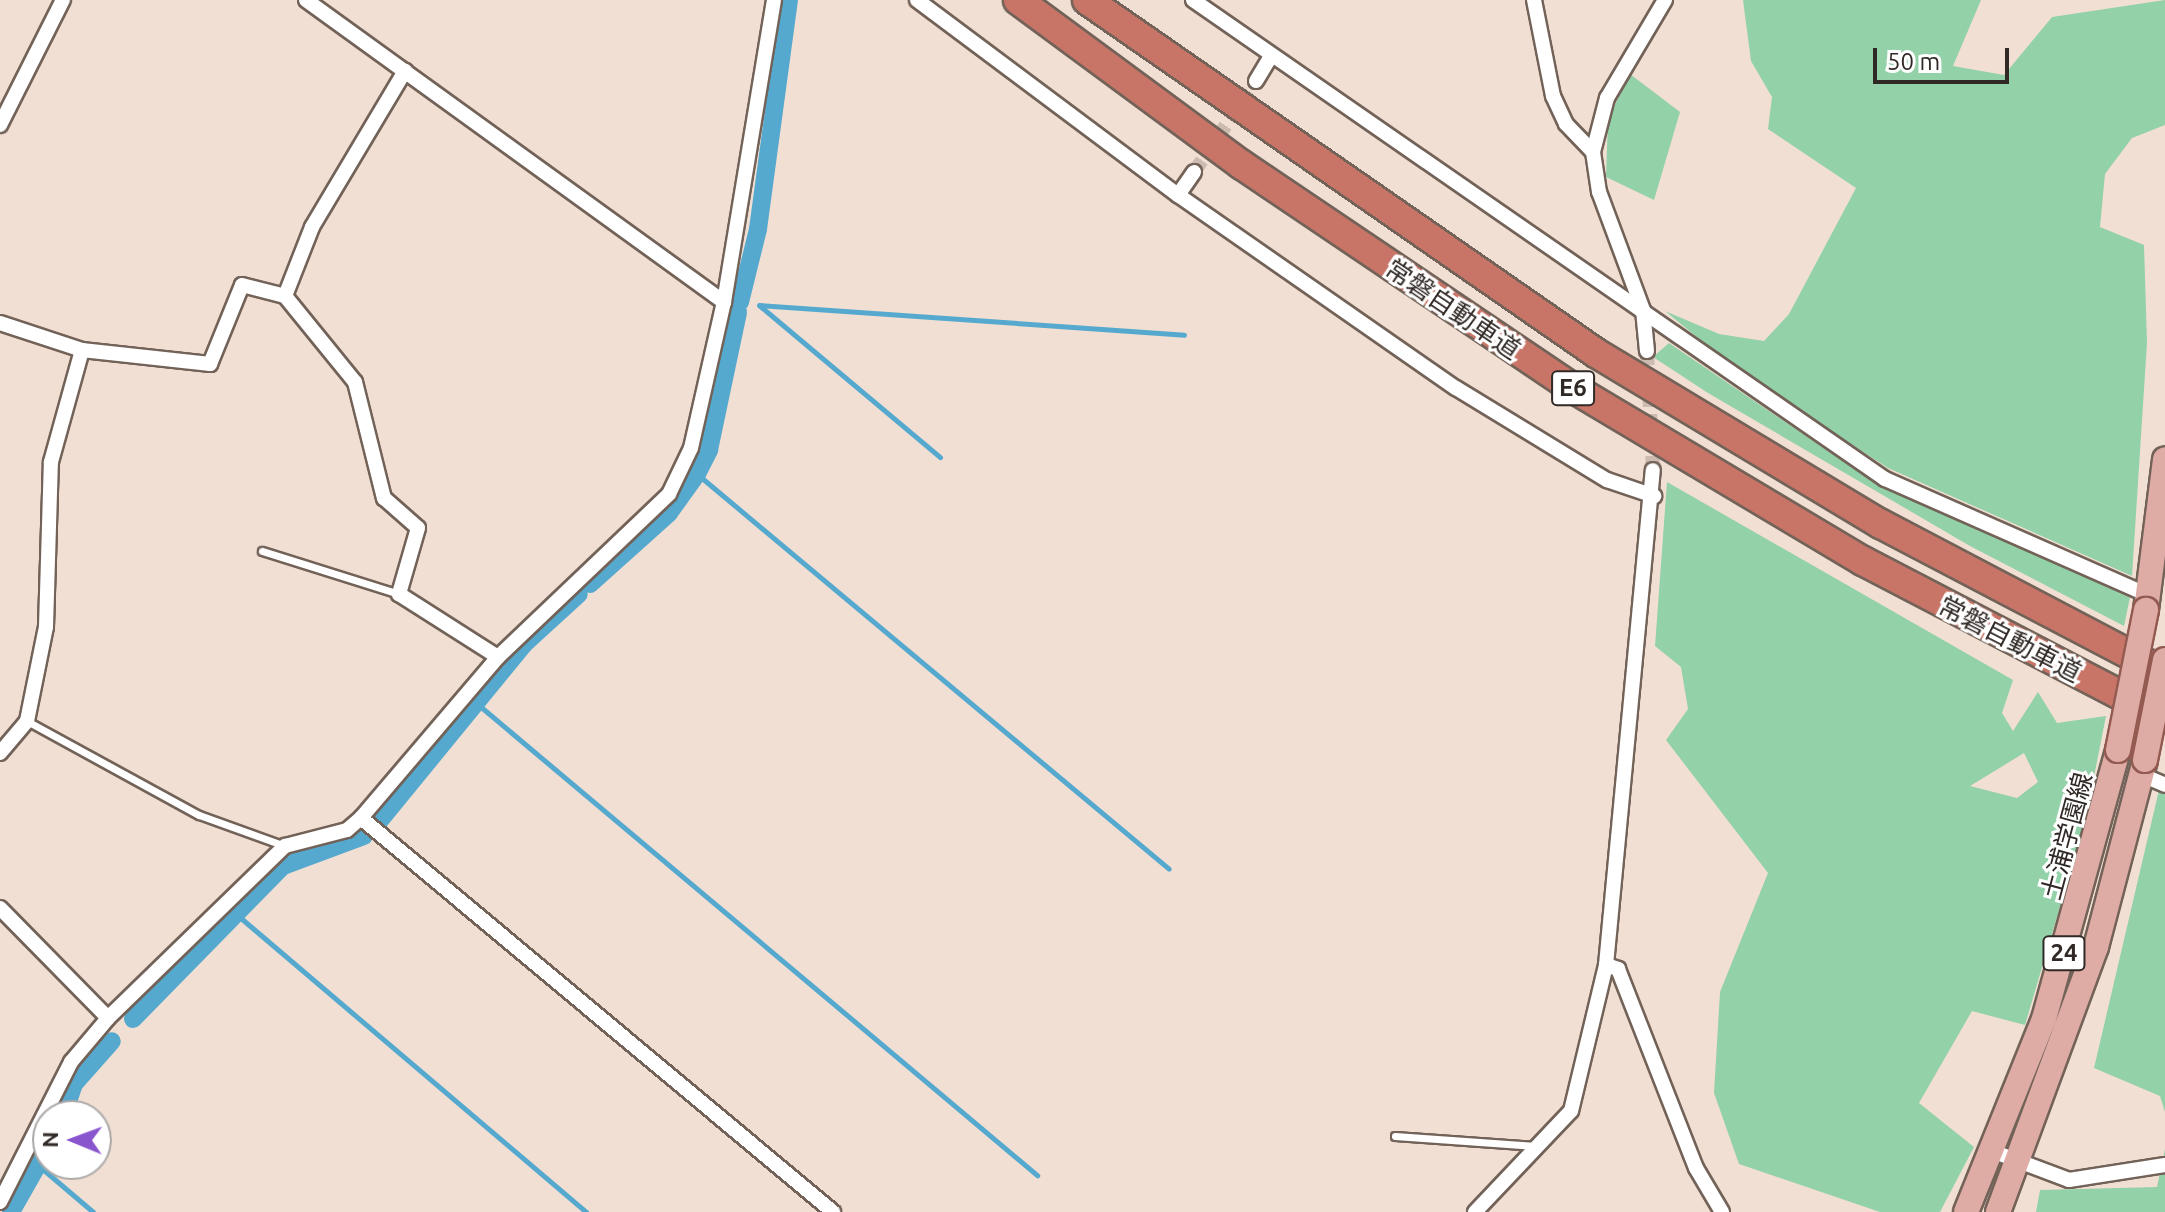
<!DOCTYPE html>
<meta charset="utf-8">
<style>
body{margin:0}
#map{position:relative;width:2165px;height:1212px;overflow:hidden;background:#f2dfd3;font-family:Ubuntu,"Noto Sans JP",sans-serif}
div>[style]{position:absolute}
.green>*{inset:0;background:#93d1a9}
.stream>*{height:5px;margin:-2.5px;padding:0 2.5px;transform-origin:2.5px;border-radius:2.5px;background:#56a9ce}
.canal>*{height:18px;margin:-9px;padding:0 9px;transform-origin:9px;border-radius:9px;background:#56a9ce}
.street-tunnel>*{height:14px;margin-top:-7px;transform-origin:0;background:repeating-linear-gradient(90deg,#cbbbb0 0 14px,transparent 0 21px)}
.roads{filter:drop-shadow(2px 0 #726258) drop-shadow(-2px 0 #726258) drop-shadow(0 2px #726258) drop-shadow(0 -2px #726258)}
.lane>*{height:7px;margin:-3.5px;padding:0 3.5px;transform-origin:3.5px;border-radius:3.5px;background:#fff}
.street>*{height:14px;margin:-7px;padding:0 7px;transform-origin:7px;border-radius:7px;background:#fff}
.primary>*{height:24px;margin:-12px;padding:0 12px;transform-origin:12px;border-radius:12px;background:#deaca4}
.highway>*{height:28px;margin:-14px;padding:0 14px;transform-origin:14px;border-radius:14px;background:#c87568}
.bridges{filter:drop-shadow(2px 0 #935a51) drop-shadow(-2px 0 #935a51) drop-shadow(0 2px #935a51) drop-shadow(0 -2px #935a51)}
.primary-bridge>*{height:24px;margin:-12px;padding:0 12px;transform-origin:12px;border-radius:12px;background:#deaca4}
span{translate:-50% -50%;white-space:nowrap;text-align:center;line-height:1.15;-webkit-text-stroke:6px #fff;paint-order:stroke}
.shield-label span{padding:2px 6px;background:#fff;border:2px solid;border-radius:6px;-webkit-text-stroke-width:0}
.shield-label{font-size:24px;color:#302925;font-weight:700}
.street-label{font-size:26px;color:#302925}
.north{position:absolute;left:32px;top:1100px;width:80px;height:80px;box-sizing:border-box;background:#fff;border:2px solid #aca9a8;border-radius:50%;rotate:271deg;font-size:22px;font-weight:700;line-height:32px;text-align:center;color:#302925}
.north::after{content:'';display:block;margin:auto;width:28px;height:36px;background:#8a56ce;clip-path:polygon(50% 0,100% 100%,50% 72%,0 100%)}
.scale{position:absolute;left:1873px;top:48px;width:136px;height:36px;box-sizing:border-box;border:4px solid #302925;border-top:0;padding-left:10px;font-size:24px;line-height:28px;white-space:nowrap;color:#302925;-webkit-text-stroke:6px #fff;paint-order:stroke}
</style>
<div id="map">
<div class="green">
<div style="clip-path:polygon(1743px 0,1981px 0,1953px 66px,2004px 75px,2052px 17px,2165px 0,2165px 125px,2132px 138px,2105px 174px,2100px 227px,2144px 245px,2147px 343px,2132px 576px,1888px 468px,1741px 373px,1665px 311px,1719px 334px,1764px 341px,1789px 314px,1856px 188px,1768px 129px,1772px 97px,1751px 61px)"></div>
<div style="clip-path:polygon(1630px 74px,1680px 112px,1654px 200px,1606px 177px,1608px 119px)"></div>
<div style="clip-path:polygon(1669px 343px,1875px 483px,2130px 597px,2124px 626px,1970px 546px,1708px 393px,1653px 357px)"></div>
<div style="clip-path:polygon(evenodd,1667px 482px,2013px 680px,2002px 713px,2013px 731px,2038px 692px,2057px 723px,2106px 716px,2085px 822px,2025px 1025px,1972px 1011px,1919px 1103px,1974px 1147px,1940px 1212px,1880px 1212px,1739px 1164px,1714px 1093px,1720px 992px,1768px 873px,1666px 740px,1688px 709px,1681px 667px,1655px 646px,1667px 482px,2024px 753px,2038px 782px,2017px 798px,1970px 786px,2024px 753px)"></div>
<div style="clip-path:polygon(2159px 790px,2165px 792px,2165px 1112px,2160px 1096px,2094px 1068px)"></div>
<div style="clip-path:polygon(2165px 1149px,2165px 1212px,2036px 1212px,2040px 1190px,2157px 1187px)"></div>
</div>
<div class="stream">
<div style="left:759px;top:305px;width:426px;rotate:4deg"></div>
<div style="left:760px;top:306px;width:235px;rotate:40deg"></div>
<div style="left:697px;top:474px;width:615px;rotate:39.92deg"></div>
<div style="left:475px;top:702px;width:735px;rotate:40.09deg"></div>
<div style="left:236px;top:914px;width:460px;rotate:40.4deg"></div>
<div style="left:39px;top:1166px;width:71px;rotate:40.4deg"></div>
</div>
<div class="canal">
<div style="left:740px;top:302px;width:75px;rotate:-76.1deg"></div>
<div style="left:758px;top:229px;width:231px;rotate:-82.3deg"></div>
<div style="left:590px;top:584px;width:106px;rotate:-41.9deg"></div>
<div style="left:669px;top:513px;width:48px;rotate:-54.3deg"></div>
<div style="left:697px;top:474px;width:27px;rotate:-63deg"></div>
<div style="left:709px;top:450px;width:141px;rotate:-78.1deg"></div>
<div style="left:381px;top:819px;width:226px;rotate:-50.7deg"></div>
<div style="left:524px;top:644px;width:74px;rotate:-42.3deg"></div>
<div style="left:133px;top:1019px;width:214px;rotate:-45.6deg"></div>
<div style="left:283px;top:866px;width:86px;rotate:-20.3deg"></div>
<div style="left:63px;top:1116px;width:34px;rotate:-71deg"></div>
<div style="left:74px;top:1084px;width:57px;rotate:-48.5deg"></div>
<div style="left:11px;top:1212px;width:75px;rotate:-60.4deg"></div>
</div>
<div class="street-tunnel">
<div style="left:1194px;top:172px;width:110px;rotate:-55.7deg"></div>
<div style="left:1647px;top:351px;width:119px;rotate:87.1deg"></div>
</div>
<div class="roads">
<div class="lane">
<div style="left:262px;top:551px;width:144px;rotate:17.4deg"></div>
<div style="left:27px;top:721px;width:196px;rotate:28.7deg"></div>
<div style="left:199px;top:815px;width:91px;rotate:19.8deg"></div>
<div style="left:1395px;top:1136px;width:141px;rotate:4.1deg"></div>
</div>
<div class="street">
<div style="left:306px;top:0;width:516px;rotate:35.85deg"></div>
<div style="left:917px;top:0;width:326px;rotate:36.8deg"></div>
<div style="left:1178px;top:195px;width:338px;rotate:34.8deg"></div>
<div style="left:1456px;top:388px;width:177px;rotate:31.4deg"></div>
<div style="left:1607px;top:480px;width:50px;rotate:18.8deg"></div>
<div style="left:1193px;top:0;width:842px;rotate:34.69deg"></div>
<div style="left:1885px;top:479px;width:287px;rotate:23.8deg"></div>
<div style="left:1534px;top:0;width:98px;rotate:78.8deg"></div>
<div style="left:1553px;top:96px;width:31px;rotate:65deg"></div>
<div style="left:1566px;top:124px;width:39px;rotate:46deg"></div>
<div style="left:1256px;top:81px;width:27px;rotate:-59deg"></div>
<div style="left:0;top:125px;width:140px;rotate:-63.3deg"></div>
<div style="left:1178px;top:195px;width:28px;rotate:-55deg"></div>
<div style="left:285px;top:296px;width:74px;rotate:-68.6deg"></div>
<div style="left:312px;top:227px;width:182px;rotate:-59.2deg"></div>
<div style="left:0;top:323px;width:86px;rotate:18.2deg"></div>
<div style="left:82px;top:350px;width:129px;rotate:6.2deg"></div>
<div style="left:210px;top:364px;width:85px;rotate:-67.9deg"></div>
<div style="left:242px;top:285px;width:44px;rotate:14.3deg"></div>
<div style="left:285px;top:296px;width:111px;rotate:50.9deg"></div>
<div style="left:355px;top:382px;width:120px;rotate:76deg"></div>
<div style="left:384px;top:498px;width:45px;rotate:41.4deg"></div>
<div style="left:418px;top:528px;width:69px;rotate:106.1deg"></div>
<div style="left:399px;top:594px;width:117px;rotate:32.5deg"></div>
<div style="left:1647px;top:351px;width:41px;rotate:-95.6deg"></div>
<div style="left:1643px;top:310px;width:126px;rotate:-110.4deg"></div>
<div style="left:1599px;top:192px;width:40px;rotate:-98.5deg"></div>
<div style="left:1593px;top:152px;width:56px;rotate:-75.5deg"></div>
<div style="left:1607px;top:98px;width:114px;rotate:-59.4deg"></div>
<div style="left:0;top:753px;width:42px;rotate:-49.8deg"></div>
<div style="left:27px;top:721px;width:96px;rotate:-78.6deg"></div>
<div style="left:46px;top:627px;width:165px;rotate:-88.3deg"></div>
<div style="left:51px;top:462px;width:116px;rotate:-74.5deg"></div>
<div style="left:2142px;top:775px;width:25px;rotate:23deg"></div>
<div style="left:361px;top:818px;width:615px;rotate:39.85deg"></div>
<div style="left:0;top:908px;width:154px;rotate:45.5deg"></div>
<div style="left:1606px;top:965px;width:13px;rotate:18deg"></div>
<div style="left:1618px;top:969px;width:214px;rotate:68.6deg"></div>
<div style="left:1696px;top:1168px;width:51px;rotate:59.4deg"></div>
<div style="left:1992px;top:1151px;width:82px;rotate:20.6deg"></div>
<div style="left:2069px;top:1180px;width:97px;rotate:-8.9deg"></div>
<div style="left:0;top:1202px;width:157px;rotate:-63.1deg"></div>
<div style="left:71px;top:1062px;width:57px;rotate:-49.9deg"></div>
<div style="left:108px;top:1018px;width:247px;rotate:-44.2deg"></div>
<div style="left:285px;top:846px;width:64px;rotate:-14.5deg"></div>
<div style="left:347px;top:830px;width:18px;rotate:-41deg"></div>
<div style="left:361px;top:818px;width:211px;rotate:-49.6deg"></div>
<div style="left:498px;top:657px;width:236px;rotate:-43.6deg"></div>
<div style="left:669px;top:494px;width:51px;rotate:-64.4deg"></div>
<div style="left:691px;top:448px;width:150px;rotate:-77.3deg"></div>
<div style="left:724px;top:302px;width:306px;rotate:-80.6deg"></div>
<div style="left:1475px;top:1212px;width:139px;rotate:-46.5deg"></div>
<div style="left:1571px;top:1111px;width:150px;rotate:-76.5deg"></div>
<div style="left:1606px;top:965px;width:497px;rotate:-84.6deg"></div>
</div>
<div class="primary">
<div style="left:2146px;top:610px;width:152px;rotate:-82.8deg"></div>
<div style="left:1966px;top:1212px;width:208px;rotate:-68deg"></div>
<div style="left:2044px;top:1019px;width:279px;rotate:-74.6deg"></div>
<div style="left:1998px;top:1212px;width:283px;rotate:-69.7deg"></div>
<div style="left:2096px;top:947px;width:193px;rotate:-75.3deg"></div>
</div>
<div class="highway">
<div style="left:1018px;top:0;width:278px;rotate:36.4deg"></div>
<div style="left:1242px;top:165px;width:403px;rotate:34deg"></div>
<div style="left:1576px;top:390px;width:334px;rotate:30.8deg"></div>
<div style="left:1863px;top:561px;width:340px;rotate:27.5deg"></div>
<div style="left:1087px;top:0;width:619px;rotate:34.74deg"></div>
<div style="left:1596px;top:353px;width:332px;rotate:31deg"></div>
<div style="left:1881px;top:524px;width:321px;rotate:27.7deg"></div>
</div>
</div>
<div class="bridges">
<div class="primary-bridge">
<div style="left:2118px;top:750px;width:143px;rotate:-78.7deg"></div>
<div style="left:2145px;top:760px;width:102px;rotate:-78.7deg"></div>
</div>
</div>
<div class="shield-label">
<span style="left:1573px;top:388px">E6</span>
<span style="left:2064px;top:953px">24</span>
</div>
<div class="street-label">
<span style="left:1453px;top:309px;rotate:34deg">常磐自動車道</span>
<span style="left:2010px;top:639px;rotate:27deg">常磐自動車道</span>
<span style="left:2067px;top:836px;rotate:-75deg">土浦学園線</span>
</div>
<div class="north">N</div>
<div class="scale">50 m</div>
</div>
